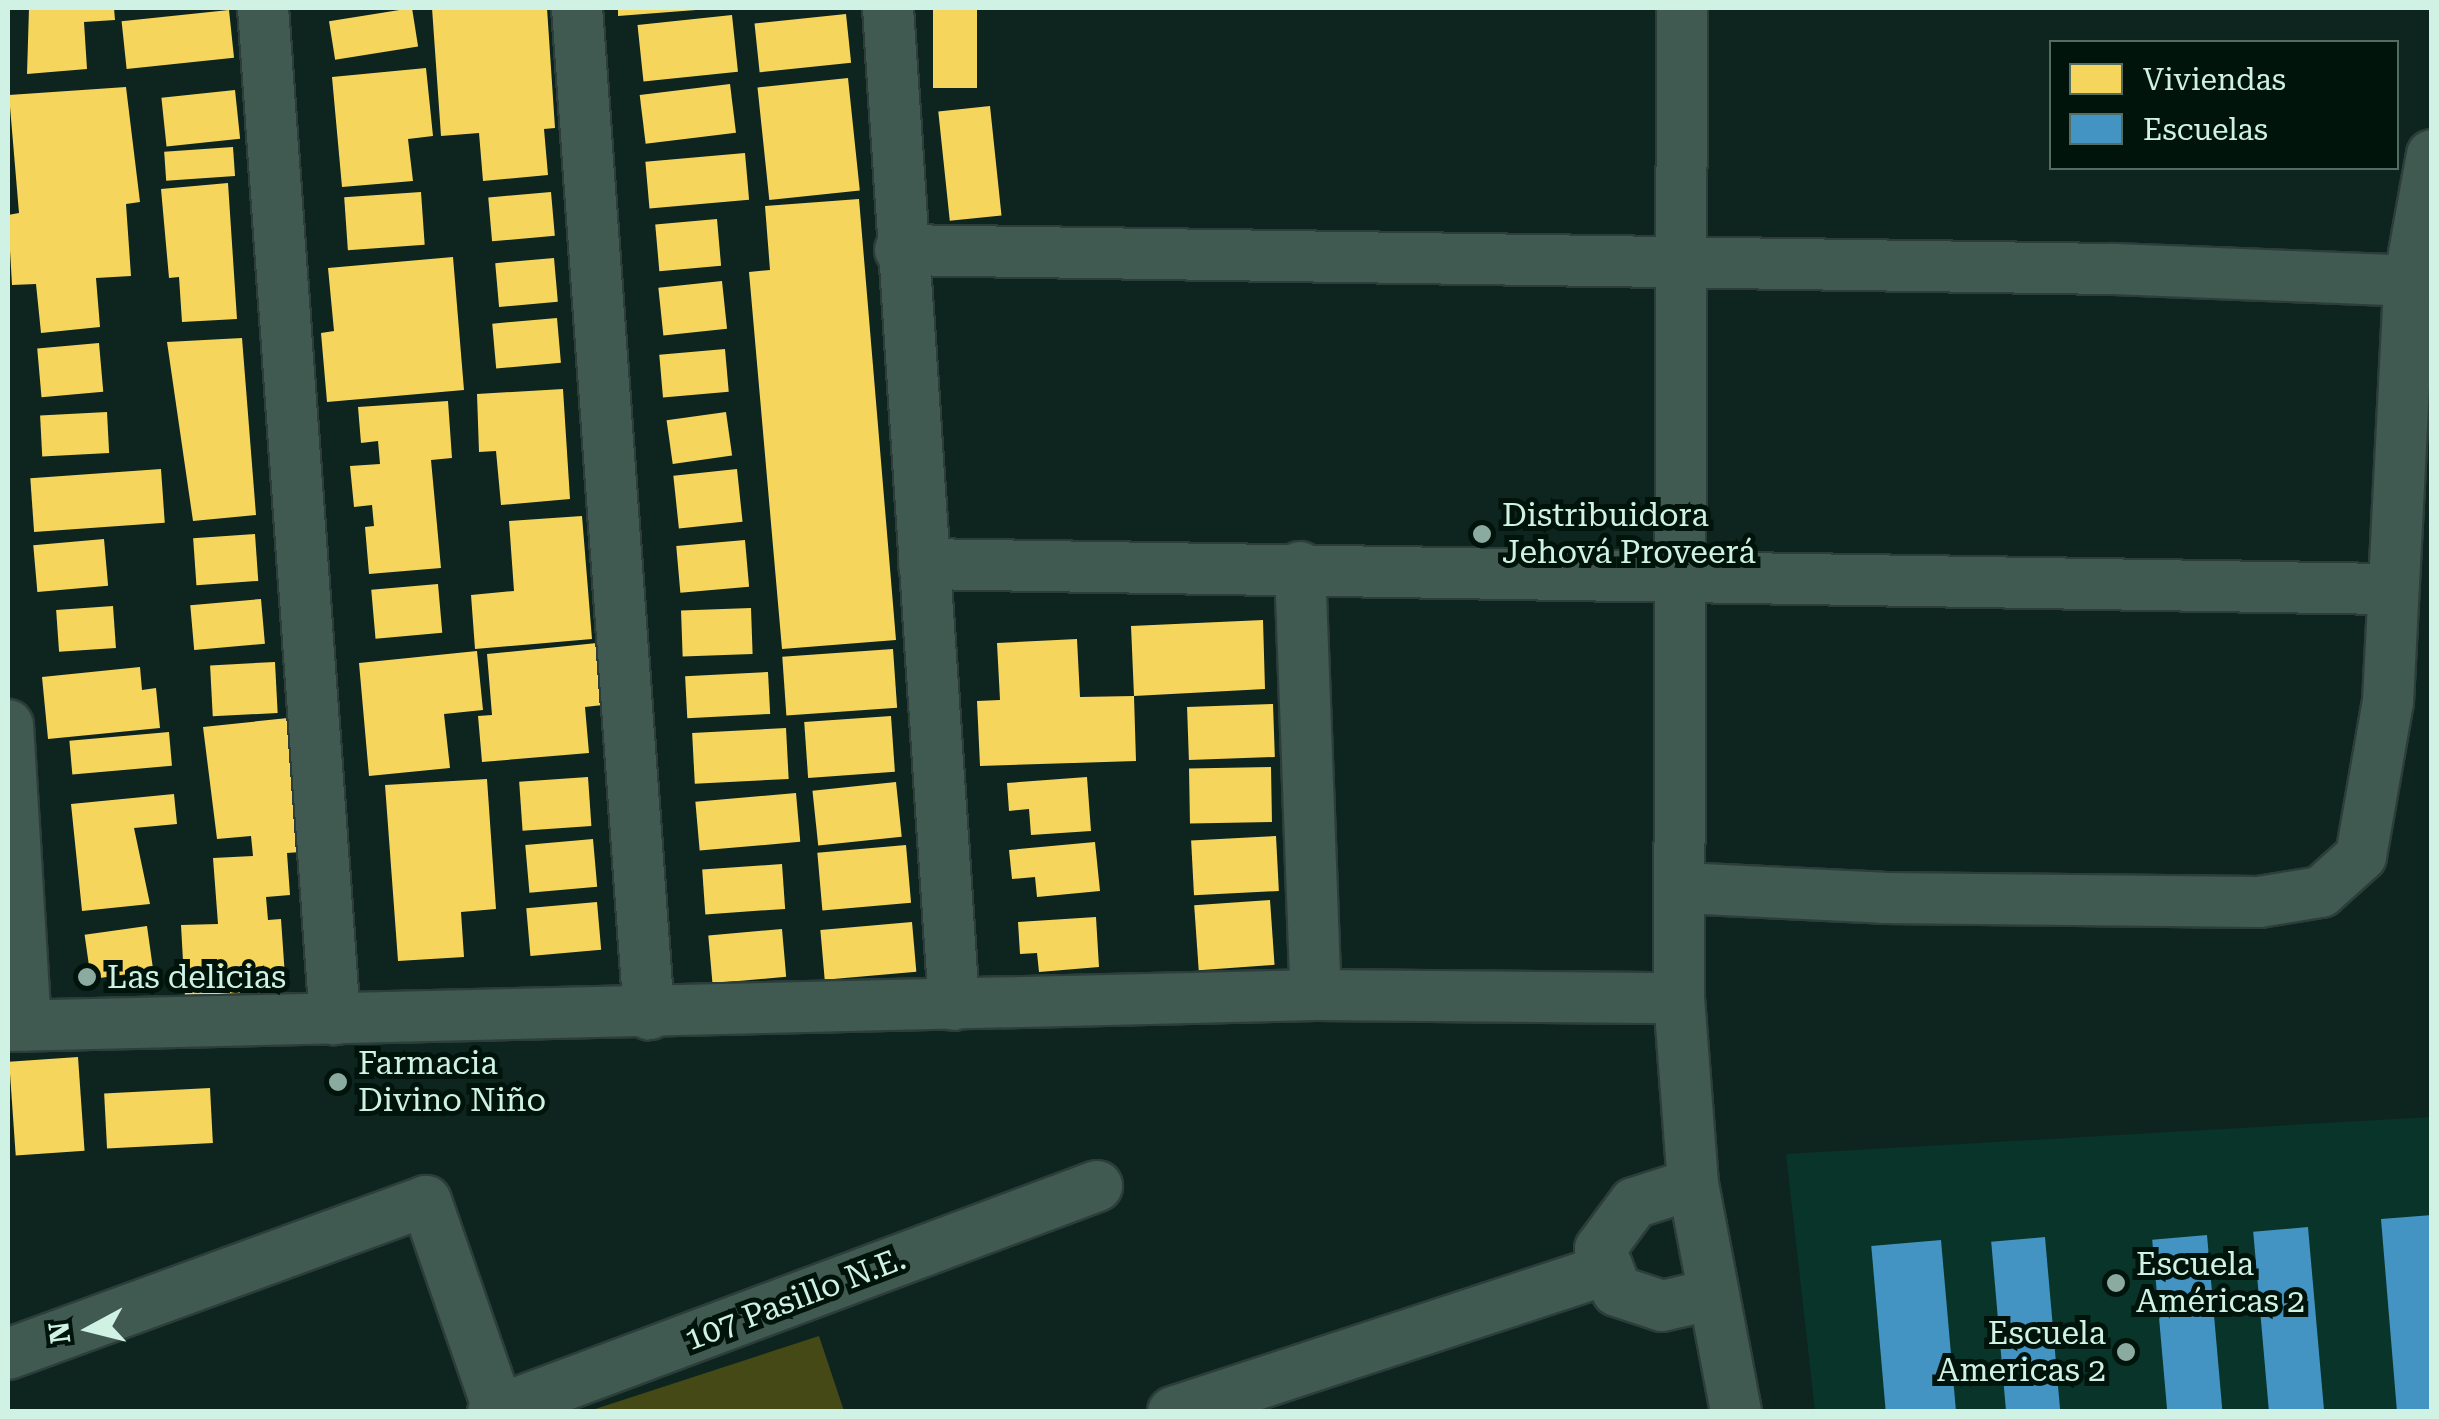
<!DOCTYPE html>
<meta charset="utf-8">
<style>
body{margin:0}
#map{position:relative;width:2439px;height:1419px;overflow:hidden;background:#0e241f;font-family:"Roboto Serif",serif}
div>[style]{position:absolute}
.built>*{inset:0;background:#093429}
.green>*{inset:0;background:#444915}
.homes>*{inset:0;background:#f6d55c;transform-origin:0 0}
.schools>*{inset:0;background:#4393c3;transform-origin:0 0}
.roads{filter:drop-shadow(2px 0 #2d3e3a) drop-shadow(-2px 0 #2d3e3a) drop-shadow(0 2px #2d3e3a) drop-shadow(0 -2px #2d3e3a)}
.minor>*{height:50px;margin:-25px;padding:0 25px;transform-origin:25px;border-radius:25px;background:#405a52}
.dots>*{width:28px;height:28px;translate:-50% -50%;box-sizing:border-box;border:5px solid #00140c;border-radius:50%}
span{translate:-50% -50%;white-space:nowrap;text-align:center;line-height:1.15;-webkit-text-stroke:10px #00140c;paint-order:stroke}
.poi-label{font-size:32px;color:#cff2e5}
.left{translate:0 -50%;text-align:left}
.right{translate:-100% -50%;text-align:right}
.street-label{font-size:32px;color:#cff2e5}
.frame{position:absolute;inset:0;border:10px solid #cff2e5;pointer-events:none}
.legend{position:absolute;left:2049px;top:40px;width:350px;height:130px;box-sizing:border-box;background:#00140c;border:2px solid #536d63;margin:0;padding:12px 18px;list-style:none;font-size:30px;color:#cff2e5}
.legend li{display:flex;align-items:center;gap:20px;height:50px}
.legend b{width:50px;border:2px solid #536d63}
.north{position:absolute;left:40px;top:1279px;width:100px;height:100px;-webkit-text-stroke:8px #00140c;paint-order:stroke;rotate:263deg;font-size:28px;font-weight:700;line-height:40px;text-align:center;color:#cff2e5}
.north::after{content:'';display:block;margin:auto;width:35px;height:45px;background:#cff2e5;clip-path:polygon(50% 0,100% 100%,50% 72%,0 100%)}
</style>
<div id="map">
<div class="built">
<div style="clip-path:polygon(2431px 1117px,2431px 1411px,1815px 1411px,1786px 1154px)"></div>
</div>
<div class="green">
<div style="clip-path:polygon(819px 1336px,844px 1411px,589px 1411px)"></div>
</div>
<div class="homes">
<div style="clip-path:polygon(29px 8px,114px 8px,115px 20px,84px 22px,87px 69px,27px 74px)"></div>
<div style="left:412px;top:8px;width:39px;height:84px;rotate:81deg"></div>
<div style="clip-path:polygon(432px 8px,547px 8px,555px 128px,544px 129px,548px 175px,483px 181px,479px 133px,441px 136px)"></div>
<div style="clip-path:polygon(618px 8px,696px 8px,696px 10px,618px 16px)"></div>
<div style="left:933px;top:8px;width:44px;height:80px"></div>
<div style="left:229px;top:10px;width:48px;height:108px;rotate:84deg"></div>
<div style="left:846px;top:14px;width:49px;height:92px;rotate:84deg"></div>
<div style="left:732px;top:15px;width:57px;height:95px;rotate:84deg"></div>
<div style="clip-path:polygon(426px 68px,433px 136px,408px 139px,413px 181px,342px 187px,332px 77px)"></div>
<div style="left:848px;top:78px;width:113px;height:91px;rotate:84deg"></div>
<div style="left:730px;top:84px;width:49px;height:91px;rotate:83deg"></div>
<div style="clip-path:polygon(126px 87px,140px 202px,126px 204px,131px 276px,96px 278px,100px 327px,41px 333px,36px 284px,12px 285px,8px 215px,19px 213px,9px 95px)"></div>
<div style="left:235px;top:90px;width:49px;height:74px;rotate:84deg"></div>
<div style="left:990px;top:106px;width:110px;height:52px;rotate:84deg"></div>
<div style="left:233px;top:147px;width:29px;height:69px;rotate:86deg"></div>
<div style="left:745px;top:153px;width:47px;height:100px;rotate:85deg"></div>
<div style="clip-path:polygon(228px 183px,237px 319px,182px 322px,179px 277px,169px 278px,161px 189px)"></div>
<div style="left:421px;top:192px;width:53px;height:77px;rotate:86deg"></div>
<div style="left:551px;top:192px;width:44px;height:63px;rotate:85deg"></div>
<div style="clip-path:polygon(859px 199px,896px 640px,782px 649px,749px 272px,770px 270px,765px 206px)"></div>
<div style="left:717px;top:219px;width:47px;height:62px;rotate:85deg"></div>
<div style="clip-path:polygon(453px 257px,464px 390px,327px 402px,321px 333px,334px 331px,328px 268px)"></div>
<div style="left:554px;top:258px;width:44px;height:59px;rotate:85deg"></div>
<div style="left:722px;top:281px;width:48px;height:64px;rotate:84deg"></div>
<div style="left:557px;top:318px;width:45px;height:65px;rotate:85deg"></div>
<div style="clip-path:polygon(242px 338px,256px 515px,193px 521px,167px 342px)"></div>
<div style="left:99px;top:343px;width:49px;height:62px;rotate:85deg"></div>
<div style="left:725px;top:349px;width:43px;height:66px;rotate:85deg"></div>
<div style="clip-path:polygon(563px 389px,570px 499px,501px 505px,496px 451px,479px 452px,477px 394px)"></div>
<div style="clip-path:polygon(448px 401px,452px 458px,431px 460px,441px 568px,369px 574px,365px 527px,374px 526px,372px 505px,354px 507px,350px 466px,380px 464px,378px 441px,361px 443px,358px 407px)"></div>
<div style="left:107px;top:412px;width:41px;height:67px;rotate:87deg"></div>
<div style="left:726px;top:412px;width:44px;height:60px;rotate:82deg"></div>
<div style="left:161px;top:469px;width:54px;height:131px;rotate:86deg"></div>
<div style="left:737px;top:469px;width:53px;height:64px;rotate:84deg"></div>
<div style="clip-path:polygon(582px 516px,592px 639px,475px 649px,471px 595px,514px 591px,509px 521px)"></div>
<div style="left:255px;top:534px;width:47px;height:62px;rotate:86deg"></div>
<div style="left:104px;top:539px;width:47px;height:71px;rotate:85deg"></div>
<div style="left:745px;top:540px;width:47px;height:69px;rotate:85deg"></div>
<div style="left:438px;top:584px;width:49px;height:67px;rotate:85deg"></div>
<div style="left:261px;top:599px;width:45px;height:71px;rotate:85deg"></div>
<div style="left:113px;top:606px;width:42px;height:57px;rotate:86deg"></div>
<div style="left:751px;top:608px;width:46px;height:70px;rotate:88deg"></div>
<div style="clip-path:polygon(1263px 620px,1265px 689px,1134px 696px,1136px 761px,980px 766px,977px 701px,1000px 700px,997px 643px,1077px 639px,1080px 697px,1134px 696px,1131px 626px)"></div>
<div style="clip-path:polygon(597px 643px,603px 705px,585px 707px,589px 753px,482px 762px,478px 716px,492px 715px,487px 654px)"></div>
<div style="left:893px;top:649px;width:59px;height:111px;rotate:86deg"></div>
<div style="clip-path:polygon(477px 651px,483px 710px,444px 714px,450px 768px,369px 776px,359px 663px)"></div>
<div style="left:275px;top:662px;width:51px;height:65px;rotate:87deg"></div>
<div style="clip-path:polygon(140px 667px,142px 690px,156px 688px,160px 728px,48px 739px,42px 677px)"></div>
<div style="left:768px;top:672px;width:42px;height:83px;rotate:87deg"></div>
<div style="left:1273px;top:704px;width:53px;height:86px;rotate:88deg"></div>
<div style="left:891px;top:716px;width:56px;height:87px;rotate:86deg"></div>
<div style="clip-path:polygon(288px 718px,300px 852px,287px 853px,290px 895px,266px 897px,268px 920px,281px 919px,286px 991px,185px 997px,181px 925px,218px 924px,213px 858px,253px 856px,251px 836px,217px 839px,203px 727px)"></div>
<div style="left:786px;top:728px;width:51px;height:94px;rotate:87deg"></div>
<div style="left:169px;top:732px;width:34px;height:100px;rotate:85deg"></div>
<div style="left:1271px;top:767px;width:55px;height:82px;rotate:89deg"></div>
<div style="left:588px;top:777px;width:49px;height:69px;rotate:86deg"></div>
<div style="clip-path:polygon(1087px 777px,1091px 831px,1031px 835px,1029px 809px,1009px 811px,1007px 783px)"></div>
<div style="clip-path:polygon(487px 779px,496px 909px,461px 912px,464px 957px,398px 961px,385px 785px)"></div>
<div style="left:896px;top:782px;width:55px;height:84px;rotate:84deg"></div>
<div style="left:796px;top:793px;width:49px;height:101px;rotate:85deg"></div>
<div style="clip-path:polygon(174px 794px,177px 824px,134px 828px,150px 904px,82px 911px,71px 804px)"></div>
<div style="left:1276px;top:836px;width:55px;height:85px;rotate:87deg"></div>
<div style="left:593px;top:839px;width:48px;height:68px;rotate:85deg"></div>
<div style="clip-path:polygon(1095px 842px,1100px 891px,1037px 897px,1035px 877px,1012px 879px,1009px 850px)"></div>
<div style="left:906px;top:845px;width:58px;height:89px;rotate:85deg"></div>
<div style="left:782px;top:864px;width:45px;height:80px;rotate:86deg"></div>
<div style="left:1270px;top:900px;width:65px;height:76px;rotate:86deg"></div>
<div style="left:597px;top:902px;width:48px;height:71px;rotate:85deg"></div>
<div style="clip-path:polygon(1096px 917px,1099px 967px,1039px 972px,1037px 953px,1020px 954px,1018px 922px)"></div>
<div style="left:912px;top:922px;width:50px;height:92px;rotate:85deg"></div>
<div style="left:147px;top:926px;width:45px;height:63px;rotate:82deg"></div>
<div style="left:782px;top:929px;width:48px;height:74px;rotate:85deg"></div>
<div style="left:78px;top:1057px;width:94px;height:69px;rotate:86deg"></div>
<div style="left:210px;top:1088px;width:55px;height:106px;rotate:87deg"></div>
</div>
<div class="schools">
<div style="clip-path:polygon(2432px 1215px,2432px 1412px,2397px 1412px,2381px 1219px)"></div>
<div style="left:2308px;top:1227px;width:186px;height:55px;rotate:85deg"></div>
<div style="left:2207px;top:1235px;width:178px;height:55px;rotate:85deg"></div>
<div style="left:2045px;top:1237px;width:176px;height:54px;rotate:85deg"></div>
<div style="left:1941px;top:1240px;width:173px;height:70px;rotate:85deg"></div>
</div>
<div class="roads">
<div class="minor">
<div style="left:263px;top:8px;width:1014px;rotate:85.93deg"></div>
<div style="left:577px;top:8px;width:1009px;rotate:85.91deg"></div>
<div style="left:888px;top:8px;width:999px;rotate:86.21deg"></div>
<div style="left:1682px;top:8px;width:990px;rotate:90.17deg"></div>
<div style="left:1679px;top:998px;width:187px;rotate:85.7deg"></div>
<div style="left:1693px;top:1184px;width:232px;rotate:79.3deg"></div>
<div style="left:900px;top:250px;width:1214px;rotate:0.9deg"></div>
<div style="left:2114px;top:269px;width:295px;rotate:2.3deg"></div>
<div style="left:924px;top:564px;width:1465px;rotate:0.98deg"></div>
<div style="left:1300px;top:567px;width:428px;rotate:87.9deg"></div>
<div style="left:8px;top:725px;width:301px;rotate:86.6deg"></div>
<div style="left:1682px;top:888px;width:201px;rotate:2.8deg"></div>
<div style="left:1883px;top:898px;width:376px;rotate:0.6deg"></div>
<div style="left:2259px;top:902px;width:63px;rotate:-9.2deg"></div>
<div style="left:2321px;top:892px;width:54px;rotate:-42deg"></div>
<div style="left:2361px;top:856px;width:156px;rotate:-80.1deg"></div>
<div style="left:2388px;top:702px;width:422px;rotate:-87.1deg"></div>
<div style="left:2409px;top:281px;width:128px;rotate:-79.7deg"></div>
<div style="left:8px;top:1026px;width:1308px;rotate:-1.36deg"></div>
<div style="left:1316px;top:995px;width:363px;rotate:0.5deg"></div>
<div style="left:1693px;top:1184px;width:62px;rotate:162.1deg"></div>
<div style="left:1634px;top:1203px;width:57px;rotate:126.5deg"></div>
<div style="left:1600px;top:1249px;width:45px;rotate:68deg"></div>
<div style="left:1617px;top:1291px;width:47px;rotate:18.4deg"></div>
<div style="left:1662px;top:1306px;width:53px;rotate:-13deg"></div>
<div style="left:8px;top:1354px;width:445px;rotate:-20.1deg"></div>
<div style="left:426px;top:1201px;width:223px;rotate:70.9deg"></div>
<div style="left:493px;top:1412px;width:645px;rotate:-20.51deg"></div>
<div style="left:1173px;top:1412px;width:458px;rotate:-18.2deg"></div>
</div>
</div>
<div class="dots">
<div style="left:1482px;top:534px;background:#8baaa0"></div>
<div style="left:87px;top:977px;background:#8baaa0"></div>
<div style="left:338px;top:1082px;background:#8baaa0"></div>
<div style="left:2116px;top:1283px;background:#8baaa0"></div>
<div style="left:2126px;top:1352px;background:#8baaa0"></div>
</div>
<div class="poi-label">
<span class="left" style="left:1502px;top:534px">Distribuidora<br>Jehová Proveerá</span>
<span class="left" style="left:107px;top:977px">Las delicias</span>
<span class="left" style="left:358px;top:1082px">Farmacia<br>Divino Niño</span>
<span class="left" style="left:2136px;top:1283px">Escuela<br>Américas 2</span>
<span class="right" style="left:2106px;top:1352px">Escuela<br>Americas 2</span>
</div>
<div class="street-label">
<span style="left:795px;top:1299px;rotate:-21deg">107 Pasillo N.E.</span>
</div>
<div class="frame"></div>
<ul class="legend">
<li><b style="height:28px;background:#f6d55c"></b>Viviendas</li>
<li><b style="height:28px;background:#4393c3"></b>Escuelas</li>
</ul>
<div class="north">N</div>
</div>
